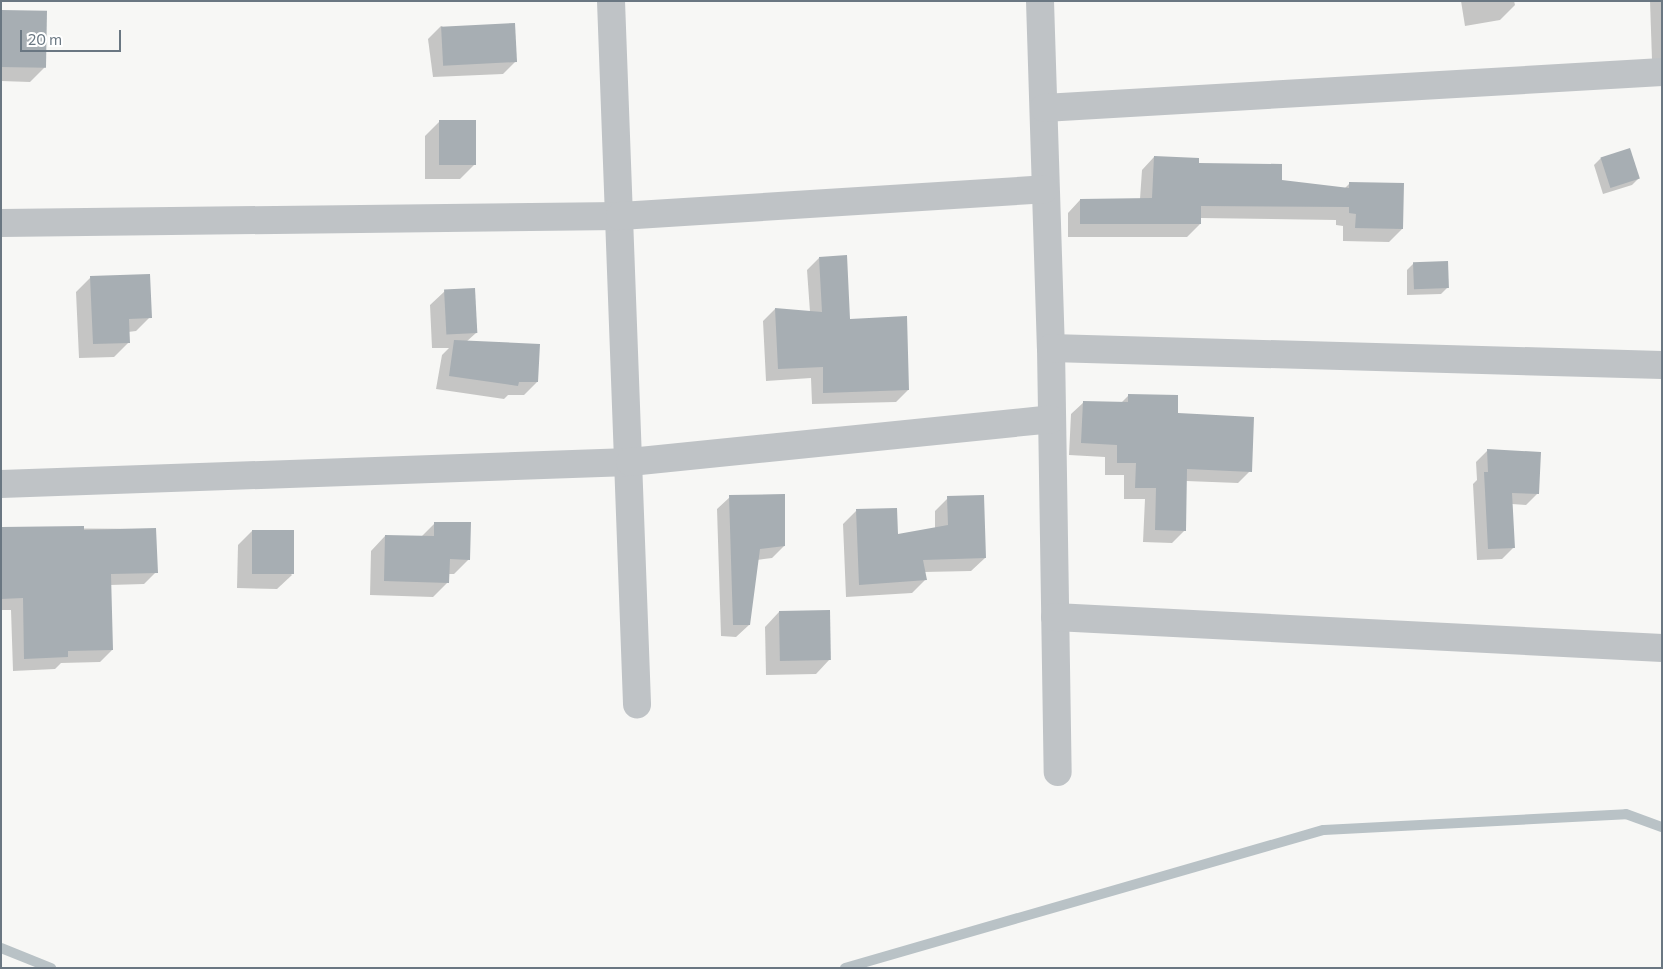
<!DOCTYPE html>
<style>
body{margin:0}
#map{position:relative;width:1663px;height:969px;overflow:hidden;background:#f7f7f5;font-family:Commissioner,sans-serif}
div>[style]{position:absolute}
.shadow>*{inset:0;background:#0003}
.stream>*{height:10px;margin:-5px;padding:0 5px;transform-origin:5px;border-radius:5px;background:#b9c2c6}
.building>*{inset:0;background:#a7aeb3;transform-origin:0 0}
.minor>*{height:28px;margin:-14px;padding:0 14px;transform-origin:14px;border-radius:14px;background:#bfc3c6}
span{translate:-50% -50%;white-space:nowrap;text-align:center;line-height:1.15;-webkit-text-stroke:5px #fff;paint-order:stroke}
.frame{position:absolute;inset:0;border:2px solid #6a7782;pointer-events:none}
.scale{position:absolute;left:20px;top:30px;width:101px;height:22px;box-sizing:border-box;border:2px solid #6a7782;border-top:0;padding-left:6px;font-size:15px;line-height:18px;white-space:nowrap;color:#6a7782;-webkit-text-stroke:4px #fff;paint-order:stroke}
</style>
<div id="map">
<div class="shadow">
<div style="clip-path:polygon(1461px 1px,1514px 1px,1515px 5px,1500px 20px,1465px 26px)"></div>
<div style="clip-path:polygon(1650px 1px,1662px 1px,1662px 59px,1652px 60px)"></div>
<div style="clip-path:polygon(1px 12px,45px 67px,30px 82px,1px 81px)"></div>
<div style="clip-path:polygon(441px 26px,516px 61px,503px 74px,433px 77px,428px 39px)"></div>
<div style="clip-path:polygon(440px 121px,474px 165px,460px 179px,425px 179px,425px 136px)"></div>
<div style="clip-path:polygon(1154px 157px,1280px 181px,1344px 189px,1350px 183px,1402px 229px,1389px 242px,1343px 241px,1343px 226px,1336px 225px,1336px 220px,1200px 218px,1200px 224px,1187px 237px,1068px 237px,1068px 213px,1080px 200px,1140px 199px,1142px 170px)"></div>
<div style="clip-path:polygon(1601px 158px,1639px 178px,1632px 185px,1603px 194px,1594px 165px)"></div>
<div style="clip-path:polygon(819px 258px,849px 320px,908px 390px,896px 402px,812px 404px,811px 378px,766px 381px,763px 321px,775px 309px,810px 312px,807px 270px)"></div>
<div style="clip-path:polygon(1414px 263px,1448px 287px,1441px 294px,1407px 295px,1407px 270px)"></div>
<div style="clip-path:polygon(91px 277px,150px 317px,136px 331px,128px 332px,129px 342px,114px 357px,79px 358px,76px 292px)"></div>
<div style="clip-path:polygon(445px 291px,476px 333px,466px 342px,537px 382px,524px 395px,508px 395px,504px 399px,436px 389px,442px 355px,449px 348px,432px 348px,430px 305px)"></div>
<div style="clip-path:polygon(1129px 395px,1176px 414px,1250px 471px,1238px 483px,1186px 481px,1185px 530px,1172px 543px,1143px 542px,1145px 499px,1124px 499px,1124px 475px,1105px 475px,1105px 457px,1069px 455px,1071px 414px,1084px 402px,1121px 403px)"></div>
<div style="clip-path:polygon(1487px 451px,1539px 453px,1538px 493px,1526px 505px,1512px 504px,1514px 547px,1502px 559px,1477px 560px,1473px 484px,1477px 480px,1476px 462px)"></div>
<div style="clip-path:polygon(730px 497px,784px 546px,772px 558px,757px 560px,749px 625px,736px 637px,721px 636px,717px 509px)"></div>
<div style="clip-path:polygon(948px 498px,985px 558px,971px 571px,924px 572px,925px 580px,912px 593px,846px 597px,843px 524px,856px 511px,896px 535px,935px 529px,935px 511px)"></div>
<div style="clip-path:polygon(435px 523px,469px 559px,454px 574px,448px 574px,448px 582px,433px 597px,370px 595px,371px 551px,385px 536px,421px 537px)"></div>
<div style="clip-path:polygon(1px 528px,155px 529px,156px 572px,144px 584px,110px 585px,112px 650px,100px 662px,61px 663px,55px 669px,13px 671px,11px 610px,1px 610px)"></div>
<div style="clip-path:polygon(252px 531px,292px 575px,277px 589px,237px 588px,238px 545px)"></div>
<div style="clip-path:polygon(779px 612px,830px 659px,816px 674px,766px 675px,765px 627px)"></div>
</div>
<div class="stream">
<div style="left:1px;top:948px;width:54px;rotate:21.8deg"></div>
<div style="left:845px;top:968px;width:498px;rotate:-16.1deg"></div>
<div style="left:1324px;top:830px;width:302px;rotate:-3deg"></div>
<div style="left:1626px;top:814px;width:38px;rotate:20deg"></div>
</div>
<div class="building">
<div style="left:1px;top:10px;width:46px;height:57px;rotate:1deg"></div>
<div style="left:515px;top:23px;width:39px;height:74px;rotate:87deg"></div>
<div style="left:439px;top:120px;width:37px;height:45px"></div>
<div style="left:1630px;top:148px;width:32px;height:31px;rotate:72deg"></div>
<div style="clip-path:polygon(1154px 156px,1199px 158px,1199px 163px,1282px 164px,1282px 180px,1349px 188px,1349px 182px,1404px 183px,1403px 229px,1355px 228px,1356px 214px,1349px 213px,1349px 207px,1201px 206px,1201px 224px,1080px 224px,1080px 199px,1152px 198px)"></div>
<div style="clip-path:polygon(847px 255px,850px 319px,907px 316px,909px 390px,823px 393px,823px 367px,778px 369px,775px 308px,822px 312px,819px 257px)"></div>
<div style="left:1448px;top:261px;width:27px;height:35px;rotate:88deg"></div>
<div style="clip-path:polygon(150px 274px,152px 318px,129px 319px,130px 343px,93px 344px,90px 276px)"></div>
<div style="left:475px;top:288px;width:45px;height:31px;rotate:87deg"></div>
<div style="clip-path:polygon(454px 340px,540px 344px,538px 382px,519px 382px,518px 386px,449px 376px)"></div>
<div style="clip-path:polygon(1128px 394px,1178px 395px,1178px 413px,1254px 417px,1252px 472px,1187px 469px,1186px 531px,1155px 530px,1156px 488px,1135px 488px,1136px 463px,1117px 463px,1117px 445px,1081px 443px,1083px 401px,1128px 402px)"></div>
<div style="clip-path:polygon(1487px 449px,1541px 452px,1539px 494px,1512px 493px,1515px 548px,1488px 549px,1484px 472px,1488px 472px)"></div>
<div style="clip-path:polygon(785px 494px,785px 546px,760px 549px,750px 625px,733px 625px,729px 495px)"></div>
<div style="clip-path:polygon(984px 495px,986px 558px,923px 560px,927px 580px,859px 585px,856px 509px,897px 508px,898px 534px,948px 525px,947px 496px)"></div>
<div style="clip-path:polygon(434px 522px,471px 522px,470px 560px,450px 559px,449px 583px,384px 581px,385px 535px,434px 536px)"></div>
<div style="clip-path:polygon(84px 526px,84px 530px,156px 528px,158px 573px,111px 574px,113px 650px,68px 651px,68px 657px,24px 659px,23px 598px,1px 599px,1px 527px)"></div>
<div style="left:252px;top:530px;width:42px;height:44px"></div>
<div style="left:830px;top:610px;width:50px;height:51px;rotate:89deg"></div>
</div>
<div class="minor">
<div style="left:611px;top:1px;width:704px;rotate:87.88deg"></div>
<div style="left:1040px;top:1px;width:347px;rotate:88.2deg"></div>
<div style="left:1051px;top:348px;width:424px;rotate:89.1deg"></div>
<div style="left:1044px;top:108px;width:619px;rotate:-3.33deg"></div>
<div style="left:1px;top:223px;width:619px;rotate:-0.65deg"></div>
<div style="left:620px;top:216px;width:425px;rotate:-3.6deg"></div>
<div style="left:1051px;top:348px;width:611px;rotate:1.59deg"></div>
<div style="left:1px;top:484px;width:629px;rotate:-2deg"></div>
<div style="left:630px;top:462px;width:423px;rotate:-5.8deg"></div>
<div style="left:1055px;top:617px;width:608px;rotate:2.92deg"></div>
</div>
<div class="frame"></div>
<div class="scale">20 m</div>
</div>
